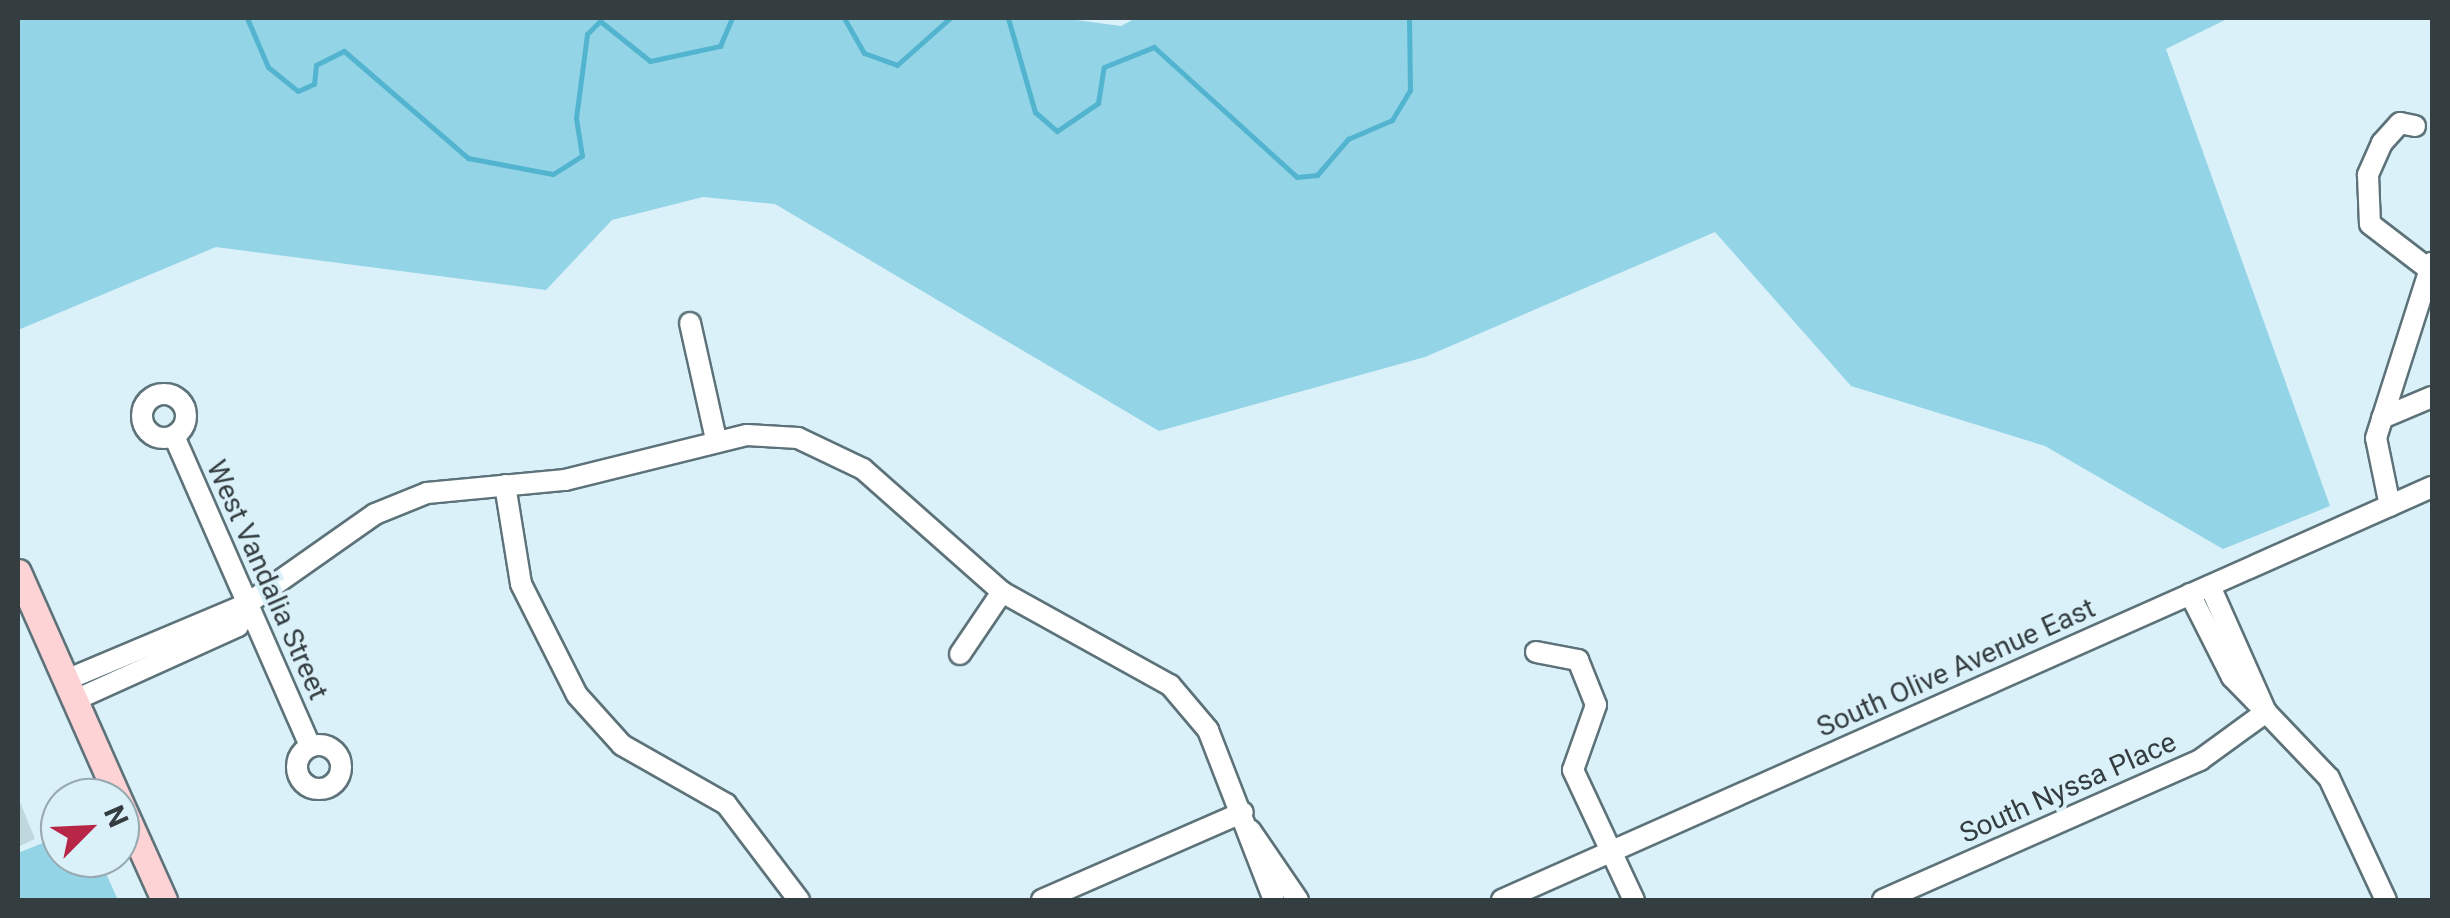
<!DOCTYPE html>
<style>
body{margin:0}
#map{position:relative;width:2450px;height:918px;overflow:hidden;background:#daf1f9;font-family:Roboto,sans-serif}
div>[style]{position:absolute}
.green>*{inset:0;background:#93d4e7}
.stream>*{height:5px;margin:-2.5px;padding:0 2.5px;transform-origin:2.5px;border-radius:2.5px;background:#53b4cf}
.building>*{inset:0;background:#c0d7de}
.roads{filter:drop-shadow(2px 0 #5d7279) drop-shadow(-2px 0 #5d7279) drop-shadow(0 2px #5d7279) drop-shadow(0 -2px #5d7279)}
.minor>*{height:20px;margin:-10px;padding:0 10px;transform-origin:10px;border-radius:10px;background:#fff}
.minor>.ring{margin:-10px;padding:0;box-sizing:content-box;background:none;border:20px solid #fff;border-radius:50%}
.major>*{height:25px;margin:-12.5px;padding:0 12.5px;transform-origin:12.5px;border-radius:12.5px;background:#fdd3d6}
span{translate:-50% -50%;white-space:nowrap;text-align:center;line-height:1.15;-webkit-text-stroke:8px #daf1f9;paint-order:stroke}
.street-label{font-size:28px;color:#343d40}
.frame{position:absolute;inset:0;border:20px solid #343d40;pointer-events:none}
.north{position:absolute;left:40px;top:778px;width:100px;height:100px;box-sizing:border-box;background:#daf1f9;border:2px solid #98a9af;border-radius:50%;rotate:66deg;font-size:28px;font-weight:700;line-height:40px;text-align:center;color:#343d40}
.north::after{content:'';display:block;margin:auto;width:35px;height:45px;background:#b72647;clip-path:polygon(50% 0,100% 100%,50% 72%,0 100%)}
</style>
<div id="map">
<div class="green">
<div style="clip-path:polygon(18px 18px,1061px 18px,1121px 26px,1136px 18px,2229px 18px,2166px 49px,2330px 506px,2223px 549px,2045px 446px,1851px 386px,1715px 232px,1425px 357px,1159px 431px,775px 204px,703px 197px,612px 220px,546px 290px,216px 247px,18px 330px)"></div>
<div style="clip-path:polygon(60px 836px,60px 858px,99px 858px,118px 900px,18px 900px,18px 853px)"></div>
</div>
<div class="stream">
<div style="left:247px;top:18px;width:53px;rotate:66.8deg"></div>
<div style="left:268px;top:67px;width:38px;rotate:39deg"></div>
<div style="left:298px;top:91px;width:17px;rotate:-24deg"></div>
<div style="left:314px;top:84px;width:19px;rotate:-84deg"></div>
<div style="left:316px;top:65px;width:31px;rotate:-27deg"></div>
<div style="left:344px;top:51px;width:164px;rotate:40.8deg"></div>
<div style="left:468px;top:158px;width:86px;rotate:10.7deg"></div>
<div style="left:553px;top:174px;width:34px;rotate:-32deg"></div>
<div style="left:582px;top:156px;width:38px;rotate:-99deg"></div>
<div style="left:576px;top:118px;width:85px;rotate:-82.5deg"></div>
<div style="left:587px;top:34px;width:18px;rotate:-45deg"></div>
<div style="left:600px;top:21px;width:64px;rotate:38.7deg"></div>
<div style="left:650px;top:61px;width:72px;rotate:-12.1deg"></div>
<div style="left:720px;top:46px;width:30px;rotate:-67deg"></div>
<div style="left:844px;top:18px;width:40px;rotate:60.3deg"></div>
<div style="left:864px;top:53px;width:35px;rotate:20deg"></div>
<div style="left:897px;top:65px;width:71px;rotate:-41.6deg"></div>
<div style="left:1008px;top:18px;width:98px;rotate:74deg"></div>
<div style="left:1035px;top:112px;width:29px;rotate:41deg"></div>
<div style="left:1057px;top:131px;width:50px;rotate:-34.3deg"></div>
<div style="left:1098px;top:103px;width:36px;rotate:-81deg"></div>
<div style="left:1104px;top:67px;width:54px;rotate:-21.8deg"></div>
<div style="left:1154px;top:47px;width:193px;rotate:42.3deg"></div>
<div style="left:1297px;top:177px;width:20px;rotate:-6deg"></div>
<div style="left:1317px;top:175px;width:48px;rotate:-49.3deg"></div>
<div style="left:1348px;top:139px;width:48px;rotate:-23.4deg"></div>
<div style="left:1392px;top:120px;width:35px;rotate:-59deg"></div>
<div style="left:1410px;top:90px;width:72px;rotate:-90.8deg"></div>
</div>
<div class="building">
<div style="clip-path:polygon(18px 797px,35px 839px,18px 847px)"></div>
</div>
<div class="roads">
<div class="minor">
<div style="left:2415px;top:126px;width:15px;rotate:-169deg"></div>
<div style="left:2400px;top:123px;width:27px;rotate:132deg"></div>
<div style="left:2382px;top:143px;width:35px;rotate:114deg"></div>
<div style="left:2368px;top:175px;width:49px;rotate:87.7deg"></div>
<div style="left:2370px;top:224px;width:71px;rotate:37.5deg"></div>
<div style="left:690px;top:323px;width:119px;rotate:77.4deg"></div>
<div class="ring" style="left:142px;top:394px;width:24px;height:24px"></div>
<div style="left:2382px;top:418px;width:54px;rotate:-22.8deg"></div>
<div style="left:174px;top:436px;width:339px;rotate:66.3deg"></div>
<div style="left:505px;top:485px;width:100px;rotate:80.8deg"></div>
<div style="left:521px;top:584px;width:124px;rotate:63.2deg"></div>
<div style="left:577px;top:695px;width:67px;rotate:48deg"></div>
<div style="left:622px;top:745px;width:120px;rotate:29.6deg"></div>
<div style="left:726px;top:804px;width:121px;rotate:52.8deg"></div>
<div style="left:2390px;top:506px;width:69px;rotate:-101.6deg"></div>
<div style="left:2376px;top:438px;width:184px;rotate:-72.3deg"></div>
<div style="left:2190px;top:594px;width:93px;rotate:63.2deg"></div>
<div style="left:2232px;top:677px;width:49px;rotate:45.8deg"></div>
<div style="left:2266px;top:712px;width:138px;rotate:-114deg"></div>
<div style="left:1536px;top:652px;width:43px;rotate:10.8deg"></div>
<div style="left:1578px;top:660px;width:48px;rotate:68.2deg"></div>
<div style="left:1596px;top:705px;width:69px;rotate:109.5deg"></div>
<div style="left:1573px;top:770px;width:144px;rotate:64.9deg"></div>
<div style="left:960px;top:654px;width:75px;rotate:-55.9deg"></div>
<div style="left:66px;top:680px;width:196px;rotate:-22.8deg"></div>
<div style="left:247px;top:604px;width:156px;rotate:-35.1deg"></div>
<div style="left:375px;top:514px;width:56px;rotate:-22deg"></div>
<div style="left:427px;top:493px;width:139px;rotate:-5.4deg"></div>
<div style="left:565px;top:480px;width:187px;rotate:-13.9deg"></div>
<div style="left:747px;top:435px;width:51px;rotate:3.4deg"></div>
<div style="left:798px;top:438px;width:72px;rotate:25.5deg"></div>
<div style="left:863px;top:469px;width:186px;rotate:41.5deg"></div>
<div style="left:1002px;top:592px;width:192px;rotate:29deg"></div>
<div style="left:1170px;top:685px;width:59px;rotate:49.8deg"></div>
<div style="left:1208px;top:730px;width:182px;rotate:68.8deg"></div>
<div style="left:75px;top:700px;width:179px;rotate:-24.4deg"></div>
<div style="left:238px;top:626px;width:24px;rotate:-68deg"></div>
<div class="ring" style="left:297px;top:745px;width:24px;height:24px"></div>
<div style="left:1250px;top:830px;width:85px;rotate:55.6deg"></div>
<div style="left:1042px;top:900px;width:219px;rotate:-23.6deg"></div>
<div style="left:1502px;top:900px;width:1018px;rotate:-23.95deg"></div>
<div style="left:1883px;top:900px;width:347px;rotate:-23.8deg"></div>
<div style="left:2200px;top:760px;width:82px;rotate:-36deg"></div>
<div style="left:2266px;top:712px;width:91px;rotate:46.3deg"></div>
<div style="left:2329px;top:778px;width:135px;rotate:65deg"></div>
</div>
<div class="major">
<div style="left:18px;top:572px;width:247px;rotate:66.1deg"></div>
<div style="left:120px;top:802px;width:107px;rotate:65.8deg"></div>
</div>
</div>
<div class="street-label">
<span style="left:267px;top:580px;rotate:66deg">West Vandalia Street</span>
<span style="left:1956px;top:668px;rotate:-24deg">South Olive Avenue East</span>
<span style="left:2068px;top:788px;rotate:-24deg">South Nyssa Place</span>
</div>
<div class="frame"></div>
<div class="north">N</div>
</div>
